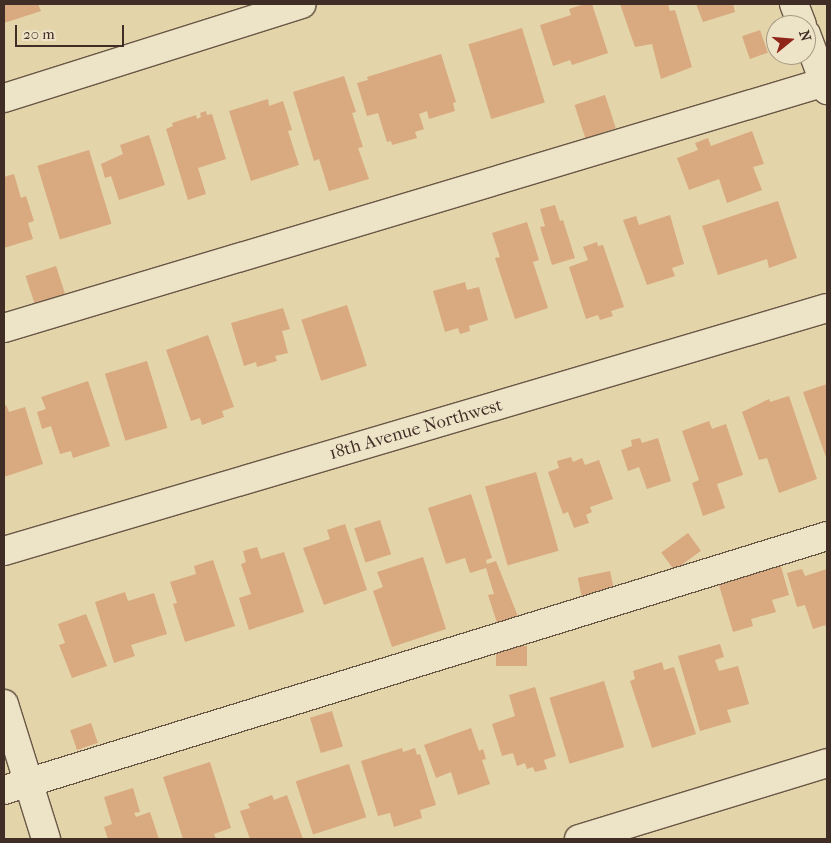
<!DOCTYPE html>
<style>
body{margin:0}
#map{position:relative;width:831px;height:843px;overflow:hidden;background:#e4d4a9;font-family:"IM FELL French Canon",serif}
div>[style]{position:absolute}
.building>*{inset:0;background:#d9a980;transform-origin:0 0}
.roads{filter:drop-shadow(1px 0 #695746) drop-shadow(-1px 0 #695746) drop-shadow(0 1px #695746) drop-shadow(0 -1px #695746)}
.minor>*{height:28px;margin:-14px;padding:0 14px;transform-origin:14px;border-radius:14px;background:#ede3c7}
span{translate:-50% -50%;white-space:nowrap;text-align:center;line-height:1.15;-webkit-text-stroke:4.5px #ede3c7;paint-order:stroke}
.street-label{font-size:18px;color:#402d25}
.frame{position:absolute;inset:0;border:5px solid #402d25;pointer-events:none}
.north{position:absolute;left:766px;top:15px;width:50px;height:50px;box-sizing:border-box;background:#ede3c7;border:1px solid #a89a86;border-radius:50%;rotate:73deg;font-size:14px;font-weight:700;line-height:20px;text-align:center;color:#402d25}
.north::after{content:'';display:block;margin:auto;width:18px;height:22px;background:#8f2418;clip-path:polygon(50% 0,100% 100%,50% 72%,0 100%)}
.scale{position:absolute;left:15px;top:25px;width:109px;height:22px;box-sizing:border-box;border:2px solid #402d25;border-top:0;padding-left:6px;font-size:15px;line-height:18px;white-space:nowrap;color:#402d25;-webkit-text-stroke:4px #ede3c7;paint-order:stroke}
</style>
<div id="map">
<div class="building">
<div style="clip-path:polygon(4px 4px,38px 4px,41px 11px,4px 23px)"></div>
<div style="clip-path:polygon(585px 4px,592px 4px,608px 53px,572px 65px,570px 60px,553px 66px,540px 25px,571px 15px,569px 9px)"></div>
<div style="clip-path:polygon(620px 4px,668px 4px,670px 11px,675px 10px,692px 67px,661px 79px,652px 44px,635px 47px)"></div>
<div style="clip-path:polygon(696px 4px,733px 4px,735px 12px,703px 22px)"></div>
<div style="left:522px;top:28px;width:78px;height:56px;rotate:73deg"></div>
<div style="left:760px;top:30px;width:24px;height:19px;rotate:71deg"></div>
<div style="clip-path:polygon(441px 54px,456px 102px,453px 103px,455px 111px,429px 119px,427px 111px,419px 114px,424px 129px,415px 132px,417px 138px,392px 145px,391px 141px,387px 142px,378px 113px,367px 116px,357px 83px,368px 80px,367px 77px)"></div>
<div style="clip-path:polygon(344px 76px,356px 112px,352px 113px,363px 147px,358px 148px,369px 179px,329px 191px,319px 159px,314px 161px,293px 92px)"></div>
<div style="left:605px;top:95px;width:35px;height:32px;rotate:72deg"></div>
<div style="clip-path:polygon(268px 99px,269px 106px,283px 101px,292px 130px,288px 131px,299px 165px,251px 181px,229px 111px)"></div>
<div style="clip-path:polygon(206px 111px,207px 115px,212px 114px,226px 159px,198px 168px,206px 194px,188px 200px,166px 129px,173px 126px,172px 123px,196px 115px,197px 119px,201px 117px,200px 113px)"></div>
<div style="clip-path:polygon(752px 131px,764px 164px,753px 167px,762px 190px,727px 203px,719px 179px,689px 190px,677px 158px,698px 150px,695px 143px,708px 138px,711px 146px)"></div>
<div style="clip-path:polygon(149px 135px,165px 185px,119px 200px,111px 176px,105px 178px,101px 164px,123px 154px,120px 145px)"></div>
<div style="left:89px;top:150px;width:77px;height:54px;rotate:73deg"></div>
<div style="clip-path:polygon(14px 174px,21px 198px,26px 196px,34px 221px,28px 223px,33px 239px,4px 248px,4px 177px)"></div>
<div style="clip-path:polygon(778px 201px,797px 258px,769px 268px,767px 259px,718px 275px,702px 226px)"></div>
<div style="clip-path:polygon(555px 205px,560px 221px,563px 220px,575px 258px,552px 265px,540px 227px,545px 226px,540px 209px)"></div>
<div style="clip-path:polygon(670px 215px,684px 264px,672px 268px,675px 276px,647px 285px,623px 220px,636px 216px,639px 225px)"></div>
<div style="clip-path:polygon(527px 222px,539px 260px,533px 262px,548px 308px,515px 319px,495px 258px,500px 257px,492px 233px)"></div>
<div style="clip-path:polygon(597px 242px,598px 246px,603px 245px,624px 307px,611px 311px,613px 316px,600px 320px,598px 315px,586px 319px,569px 267px,588px 260px,583px 247px)"></div>
<div style="left:56px;top:266px;width:36px;height:32px;rotate:72deg"></div>
<div style="clip-path:polygon(465px 282px,467px 290px,479px 287px,488px 320px,469px 326px,470px 331px,460px 334px,458px 328px,445px 332px,433px 291px)"></div>
<div style="left:347px;top:305px;width:64px;height:48px;rotate:72deg"></div>
<div style="clip-path:polygon(283px 308px,290px 329px,282px 331px,288px 353px,275px 356px,277px 361px,257px 367px,256px 362px,244px 366px,231px 323px)"></div>
<div style="clip-path:polygon(208px 335px,234px 407px,222px 411px,224px 417px,202px 425px,200px 418px,191px 421px,166px 350px)"></div>
<div style="left:147px;top:361px;width:70px;height:44px;rotate:73deg"></div>
<div style="clip-path:polygon(88px 381px,110px 446px,73px 458px,71px 451px,60px 454px,51px 426px,42px 429px,37px 412px,46px 409px,41px 397px)"></div>
<div style="clip-path:polygon(827px 384px,827px 460px,803px 392px)"></div>
<div style="clip-path:polygon(789px 396px,817px 479px,779px 493px,767px 458px,759px 460px,742px 412px,769px 399px,770px 402px)"></div>
<div style="clip-path:polygon(6px 405px,9px 412px,25px 407px,43px 464px,4px 477px,4px 406px)"></div>
<div style="clip-path:polygon(709px 421px,712px 429px,726px 424px,743px 475px,717px 484px,725px 508px,703px 516px,692px 483px,699px 480px,682px 431px)"></div>
<div style="clip-path:polygon(640px 438px,642px 443px,658px 438px,671px 481px,647px 489px,639px 467px,628px 471px,621px 450px,632px 446px,631px 440px)"></div>
<div style="clip-path:polygon(571px 457px,573px 462px,582px 458px,585px 465px,599px 460px,613px 499px,590px 507px,592px 512px,586px 515px,589px 523px,574px 528px,568px 512px,563px 514px,548px 472px,559px 468px,557px 461px)"></div>
<div style="left:536px;top:472px;width:82px;height:53px;rotate:74deg"></div>
<div style="clip-path:polygon(471px 494px,492px 558px,486px 560px,487px 564px,496px 561px,519px 619px,498px 626px,488px 595px,494px 594px,486px 568px,470px 573px,465px 558px,446px 564px,428px 508px)"></div>
<div style="left:380px;top:520px;width:36px;height:27px;rotate:72deg"></div>
<div style="clip-path:polygon(345px 524px,367px 590px,324px 605px,303px 548px,330px 539px,327px 530px)"></div>
<div style="left:688px;top:533px;width:22px;height:33px;rotate:54deg"></div>
<div style="clip-path:polygon(257px 547px,261px 559px,284px 552px,304px 612px,249px 630px,239px 598px,251px 594px,241px 564px,246px 562px,243px 551px)"></div>
<div style="clip-path:polygon(423px 557px,446px 629px,392px 647px,373px 591px,383px 587px,377px 572px)"></div>
<div style="clip-path:polygon(213px 560px,235px 626px,185px 642px,173px 604px,177px 603px,170px 582px,196px 574px,194px 566px)"></div>
<div style="clip-path:polygon(780px 563px,789px 595px,772px 600px,776px 612px,751px 619px,753px 626px,733px 632px,718px 582px)"></div>
<div style="clip-path:polygon(802px 569px,805px 576px,827px 569px,827px 630px,825px 625px,813px 629px,805px 605px,797px 607px,787px 573px)"></div>
<div style="left:610px;top:571px;width:19px;height:33px;rotate:78deg"></div>
<div style="clip-path:polygon(125px 592px,128px 601px,154px 593px,167px 634px,131px 645px,135px 656px,114px 663px,95px 602px)"></div>
<div style="clip-path:polygon(86px 614px,107px 666px,72px 678px,59px 645px,65px 643px,58px 624px)"></div>
<div style="clip-path:polygon(720px 644px,724px 657px,715px 660px,719px 671px,738px 666px,749px 704px,727px 710px,731px 722px,700px 731px,678px 656px)"></div>
<div style="left:496px;top:646px;width:31px;height:20px"></div>
<div style="clip-path:polygon(662px 662px,664px 670px,674px 667px,696px 734px,652px 748px,630px 681px,635px 679px,633px 671px)"></div>
<div style="left:604px;top:681px;width:69px;height:57px;rotate:73deg"></div>
<div style="clip-path:polygon(535px 687px,556px 756px,544px 760px,547px 769px,535px 772px,533px 767px,527px 769px,525px 763px,517px 766px,513px 753px,502px 756px,492px 724px,515px 716px,509px 695px)"></div>
<div style="left:332px;top:711px;width:37px;height:23px;rotate:73deg"></div>
<div style="left:91px;top:723px;width:21px;height:22px;rotate:71deg"></div>
<div style="clip-path:polygon(471px 728px,479px 751px,483px 749px,486px 759px,482px 760px,490px 784px,458px 795px,451px 772px,436px 778px,424px 745px)"></div>
<div style="clip-path:polygon(402px 748px,403px 752px,415px 748px,417px 755px,420px 754px,436px 805px,420px 810px,422px 818px,394px 827px,390px 813px,378px 816px,361px 761px)"></div>
<div style="clip-path:polygon(210px 762px,231px 828px,214px 834px,216px 839px,183px 839px,163px 777px)"></div>
<div style="left:349px;top:764px;width:56px;height:56px;rotate:72deg"></div>
<div style="clip-path:polygon(133px 788px,140px 812px,134px 813px,136px 817px,150px 812px,159px 839px,108px 839px,104px 827px,112px 824px,104px 797px)"></div>
<div style="clip-path:polygon(272px 795px,274px 800px,287px 795px,303px 839px,250px 839px,240px 811px,250px 808px,248px 804px)"></div>
</div>
<div class="roads">
<div class="minor">
<div style="left:794px;top:4px;width:22px;rotate:69deg"></div>
<div style="left:806px;top:34px;width:60px;rotate:69.4deg"></div>
<div style="left:4px;top:98px;width:312px;rotate:-17.5deg"></div>
<div style="left:4px;top:328px;width:857px;rotate:-16.68deg"></div>
<div style="left:4px;top:551px;width:858px;rotate:-16.45deg"></div>
<div style="left:4px;top:704px;width:141px;rotate:72.7deg"></div>
<div style="left:4px;top:790px;width:861px;rotate:-17.15deg"></div>
<div style="left:579px;top:839px;width:259px;rotate:-17deg"></div>
</div>
</div>
<div class="street-label">
<span style="left:416px;top:430px;rotate:-16deg">18th Avenue Northwest</span>
</div>
<div class="frame"></div>
<div class="north">N</div>
<div class="scale">20 m</div>
</div>
